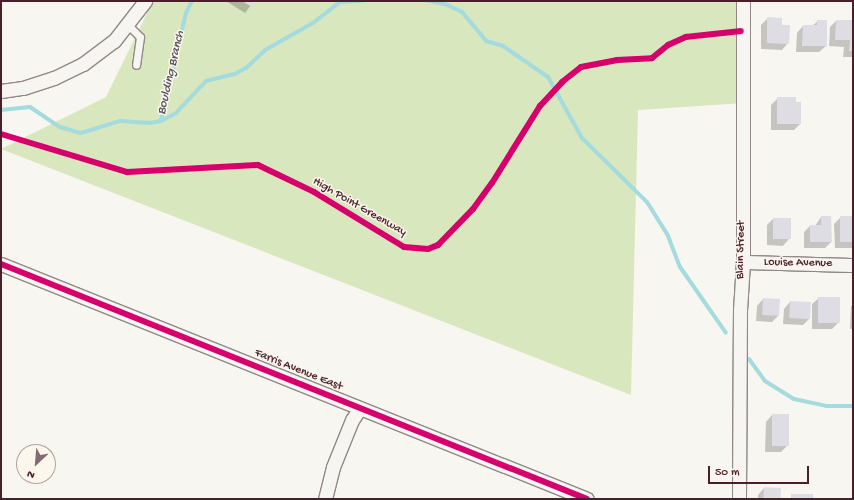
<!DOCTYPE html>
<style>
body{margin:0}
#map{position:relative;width:854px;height:500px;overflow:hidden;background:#f8f6f0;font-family:"Gochi Hand",sans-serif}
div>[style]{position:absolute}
.green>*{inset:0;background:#d8e7bd}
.shadow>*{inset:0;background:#0003}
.stream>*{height:4px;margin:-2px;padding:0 2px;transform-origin:2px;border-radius:2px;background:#a3dbde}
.building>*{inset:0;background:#dfdde4;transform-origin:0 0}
.roads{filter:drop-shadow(1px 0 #918787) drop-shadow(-1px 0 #918787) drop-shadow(0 1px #918787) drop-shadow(0 -1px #918787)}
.service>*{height:7px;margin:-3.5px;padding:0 3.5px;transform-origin:3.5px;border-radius:3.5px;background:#f6f5f1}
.minor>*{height:13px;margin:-6.5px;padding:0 6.5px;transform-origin:6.5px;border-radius:6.5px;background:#f6f5f1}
.cycleway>*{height:6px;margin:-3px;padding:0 3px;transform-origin:3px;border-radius:3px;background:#d6006c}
span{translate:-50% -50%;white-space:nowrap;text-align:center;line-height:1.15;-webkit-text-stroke:3px #fbf7ec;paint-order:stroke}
.street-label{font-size:12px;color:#4a1f2b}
.water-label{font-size:13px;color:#5a545f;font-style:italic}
.frame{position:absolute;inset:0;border:2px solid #4a1f2b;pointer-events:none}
.north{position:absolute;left:16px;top:444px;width:40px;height:40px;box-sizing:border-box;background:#fbf7ec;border:1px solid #b4a19f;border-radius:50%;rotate:206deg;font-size:11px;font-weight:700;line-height:16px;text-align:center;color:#4a1f2b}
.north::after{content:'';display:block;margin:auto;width:14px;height:18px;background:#876a70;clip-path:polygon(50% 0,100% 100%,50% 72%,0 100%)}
.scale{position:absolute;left:708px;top:466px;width:101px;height:18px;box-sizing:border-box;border:2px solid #4a1f2b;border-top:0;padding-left:5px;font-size:12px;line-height:14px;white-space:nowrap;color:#4a1f2b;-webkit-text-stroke:3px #fbf7ec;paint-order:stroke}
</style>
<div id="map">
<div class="green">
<div style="clip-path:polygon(153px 1px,743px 1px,744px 103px,638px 110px,631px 395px,1px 149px,106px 97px)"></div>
</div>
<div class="shadow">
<div style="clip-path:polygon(226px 1px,254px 1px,245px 13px)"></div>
<div style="clip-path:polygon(768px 18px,781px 26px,788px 43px,782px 50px,761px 49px,761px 25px)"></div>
<div style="clip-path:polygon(818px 21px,826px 46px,819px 52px,796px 52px,797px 33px,803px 26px,812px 26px)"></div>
<div style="clip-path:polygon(836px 21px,853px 21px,853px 57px,843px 57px,844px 47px,829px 46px,830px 27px)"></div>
<div style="clip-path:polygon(778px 98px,795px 103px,800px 124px,794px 130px,771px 130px,771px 105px)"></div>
<div style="clip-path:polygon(821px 217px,831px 242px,825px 248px,804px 248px,804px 232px,810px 226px,815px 226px)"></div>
<div style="clip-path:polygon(841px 217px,853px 217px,852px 248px,835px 248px,834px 224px)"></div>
<div style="clip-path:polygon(773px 219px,790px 219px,789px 239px,783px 246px,767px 245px,767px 225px)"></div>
<div style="clip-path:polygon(819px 298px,839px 322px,832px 329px,812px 329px,812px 304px)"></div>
<div style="clip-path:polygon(763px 299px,779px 300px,778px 316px,772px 322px,756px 321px,757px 306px)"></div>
<div style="clip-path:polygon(790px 302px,810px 318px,803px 325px,783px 324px,784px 309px)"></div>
<div style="clip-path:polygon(853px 304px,853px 329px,850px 329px,851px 306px)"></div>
<div style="clip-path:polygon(772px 415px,787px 446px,781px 452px,765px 452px,766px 422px)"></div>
<div style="clip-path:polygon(764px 488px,780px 499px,758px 499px,758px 495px)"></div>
</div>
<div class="stream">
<div style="left:429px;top:1px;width:16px;rotate:11deg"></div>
<div style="left:445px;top:4px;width:19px;rotate:25deg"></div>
<div style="left:462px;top:12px;width:38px;rotate:50deg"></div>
<div style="left:486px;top:41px;width:18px;rotate:16deg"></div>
<div style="left:503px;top:46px;width:55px;rotate:34.6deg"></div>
<div style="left:548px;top:77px;width:70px;rotate:60.9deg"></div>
<div style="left:582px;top:138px;width:91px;rotate:44.6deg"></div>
<div style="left:647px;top:202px;width:40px;rotate:58deg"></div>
<div style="left:668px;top:236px;width:33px;rotate:69deg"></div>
<div style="left:680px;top:267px;width:80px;rotate:55.1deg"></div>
<div style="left:1px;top:110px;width:29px;rotate:-6deg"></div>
<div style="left:30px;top:107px;width:36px;rotate:34deg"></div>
<div style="left:60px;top:127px;width:22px;rotate:16deg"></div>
<div style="left:81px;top:133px;width:41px;rotate:-17.1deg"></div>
<div style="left:120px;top:121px;width:30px;rotate:4deg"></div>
<div style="left:150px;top:123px;width:11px;rotate:-10deg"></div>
<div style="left:161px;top:121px;width:17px;rotate:-28deg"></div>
<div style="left:176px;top:113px;width:44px;rotate:-46.8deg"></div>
<div style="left:206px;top:81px;width:30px;rotate:-14deg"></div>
<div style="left:235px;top:74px;width:13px;rotate:-29deg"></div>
<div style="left:246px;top:68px;width:26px;rotate:-43deg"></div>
<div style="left:265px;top:50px;width:55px;rotate:-29.4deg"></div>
<div style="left:313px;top:23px;width:34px;rotate:-38deg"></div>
<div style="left:340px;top:2px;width:22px;rotate:-3deg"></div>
<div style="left:161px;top:121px;width:111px;rotate:-77deg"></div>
<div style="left:186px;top:13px;width:13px;rotate:-63deg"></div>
<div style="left:749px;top:359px;width:27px;rotate:54deg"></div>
<div style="left:765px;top:381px;width:34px;rotate:32deg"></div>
<div style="left:794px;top:399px;width:33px;rotate:12deg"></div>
<div style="left:826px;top:406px;width:27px"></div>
</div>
<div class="building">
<div style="clip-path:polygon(242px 1px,256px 1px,252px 7px)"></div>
<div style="clip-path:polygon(767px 17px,782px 18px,782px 25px,790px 25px,789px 44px,767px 43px)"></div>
<div style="clip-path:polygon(817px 20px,827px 20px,827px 46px,802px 46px,803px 25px,817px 25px)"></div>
<div style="clip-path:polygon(836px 20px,853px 20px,853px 51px,849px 51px,850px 40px,835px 40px)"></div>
<div style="clip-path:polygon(777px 97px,796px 97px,796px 102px,801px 102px,801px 124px,777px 124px)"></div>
<div style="clip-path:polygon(821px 216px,831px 216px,832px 242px,810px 242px,810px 225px,821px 225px)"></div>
<div style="left:840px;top:216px;width:13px;height:26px"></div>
<div style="left:773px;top:218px;width:18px;height:21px"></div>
<div style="left:818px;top:297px;width:22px;height:26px"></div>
<div style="left:763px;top:298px;width:17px;height:17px;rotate:3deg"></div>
<div style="left:790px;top:301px;width:21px;height:17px;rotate:3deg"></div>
<div style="left:772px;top:414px;width:17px;height:32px"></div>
<div style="left:764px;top:487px;width:17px;height:12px;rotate:3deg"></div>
<div style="left:791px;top:494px;width:22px;height:5px"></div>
</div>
<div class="roads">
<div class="service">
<div style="left:128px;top:25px;width:17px;rotate:45deg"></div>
<div style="left:140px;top:37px;width:28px;rotate:98deg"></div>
</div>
<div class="minor">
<div style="left:1px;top:91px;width:22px;rotate:-8deg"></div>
<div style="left:23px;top:88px;width:33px;rotate:-18deg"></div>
<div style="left:54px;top:78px;width:32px;rotate:-26deg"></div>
<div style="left:83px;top:64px;width:39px;rotate:-37deg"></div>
<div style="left:114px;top:41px;width:51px;rotate:-52.2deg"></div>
<div style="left:743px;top:262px;width:110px;rotate:1.6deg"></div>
<div style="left:1px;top:264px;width:631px;rotate:21.85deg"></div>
<div style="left:325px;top:499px;width:33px;rotate:-76deg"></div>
<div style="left:333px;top:467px;width:51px;rotate:-68deg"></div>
<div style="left:352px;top:420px;width:14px;rotate:-56deg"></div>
<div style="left:739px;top:499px;width:189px;rotate:-89.7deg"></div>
<div style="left:740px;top:310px;width:48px;rotate:-86.4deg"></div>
<div style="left:743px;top:262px;width:261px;rotate:-90deg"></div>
</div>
</div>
<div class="cycleway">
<div style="left:1px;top:134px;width:132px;rotate:16.8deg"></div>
<div style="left:127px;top:172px;width:131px;rotate:-3.1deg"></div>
<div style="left:258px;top:165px;width:62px;rotate:25.7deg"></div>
<div style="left:314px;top:192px;width:105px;rotate:31.4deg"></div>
<div style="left:404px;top:247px;width:24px;rotate:5deg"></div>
<div style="left:428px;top:249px;width:11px;rotate:-22deg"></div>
<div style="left:438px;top:245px;width:50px;rotate:-45.8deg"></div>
<div style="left:473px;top:209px;width:32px;rotate:-54deg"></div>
<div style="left:492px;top:183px;width:91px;rotate:-58.1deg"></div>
<div style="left:540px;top:106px;width:33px;rotate:-47deg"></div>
<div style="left:562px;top:82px;width:24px;rotate:-38deg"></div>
<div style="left:581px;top:67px;width:37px;rotate:-11deg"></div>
<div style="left:617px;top:60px;width:35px;rotate:-3deg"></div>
<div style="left:652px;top:58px;width:21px;rotate:-39deg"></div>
<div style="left:668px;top:45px;width:20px;rotate:-24deg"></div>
<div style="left:686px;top:37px;width:55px;rotate:-6.2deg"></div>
<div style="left:1px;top:264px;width:631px;rotate:21.85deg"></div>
</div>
<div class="street-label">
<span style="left:359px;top:208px;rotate:30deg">High Point Greenway</span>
<span style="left:742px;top:250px;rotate:-89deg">Blain Street</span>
<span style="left:798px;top:264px;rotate:1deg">Louise Avenue</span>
<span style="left:298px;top:371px;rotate:22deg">Farris Avenue East</span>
</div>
<div class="water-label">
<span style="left:172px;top:73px;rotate:-77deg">Boulding Branch</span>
</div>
<div class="frame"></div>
<div class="north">N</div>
<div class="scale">50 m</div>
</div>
